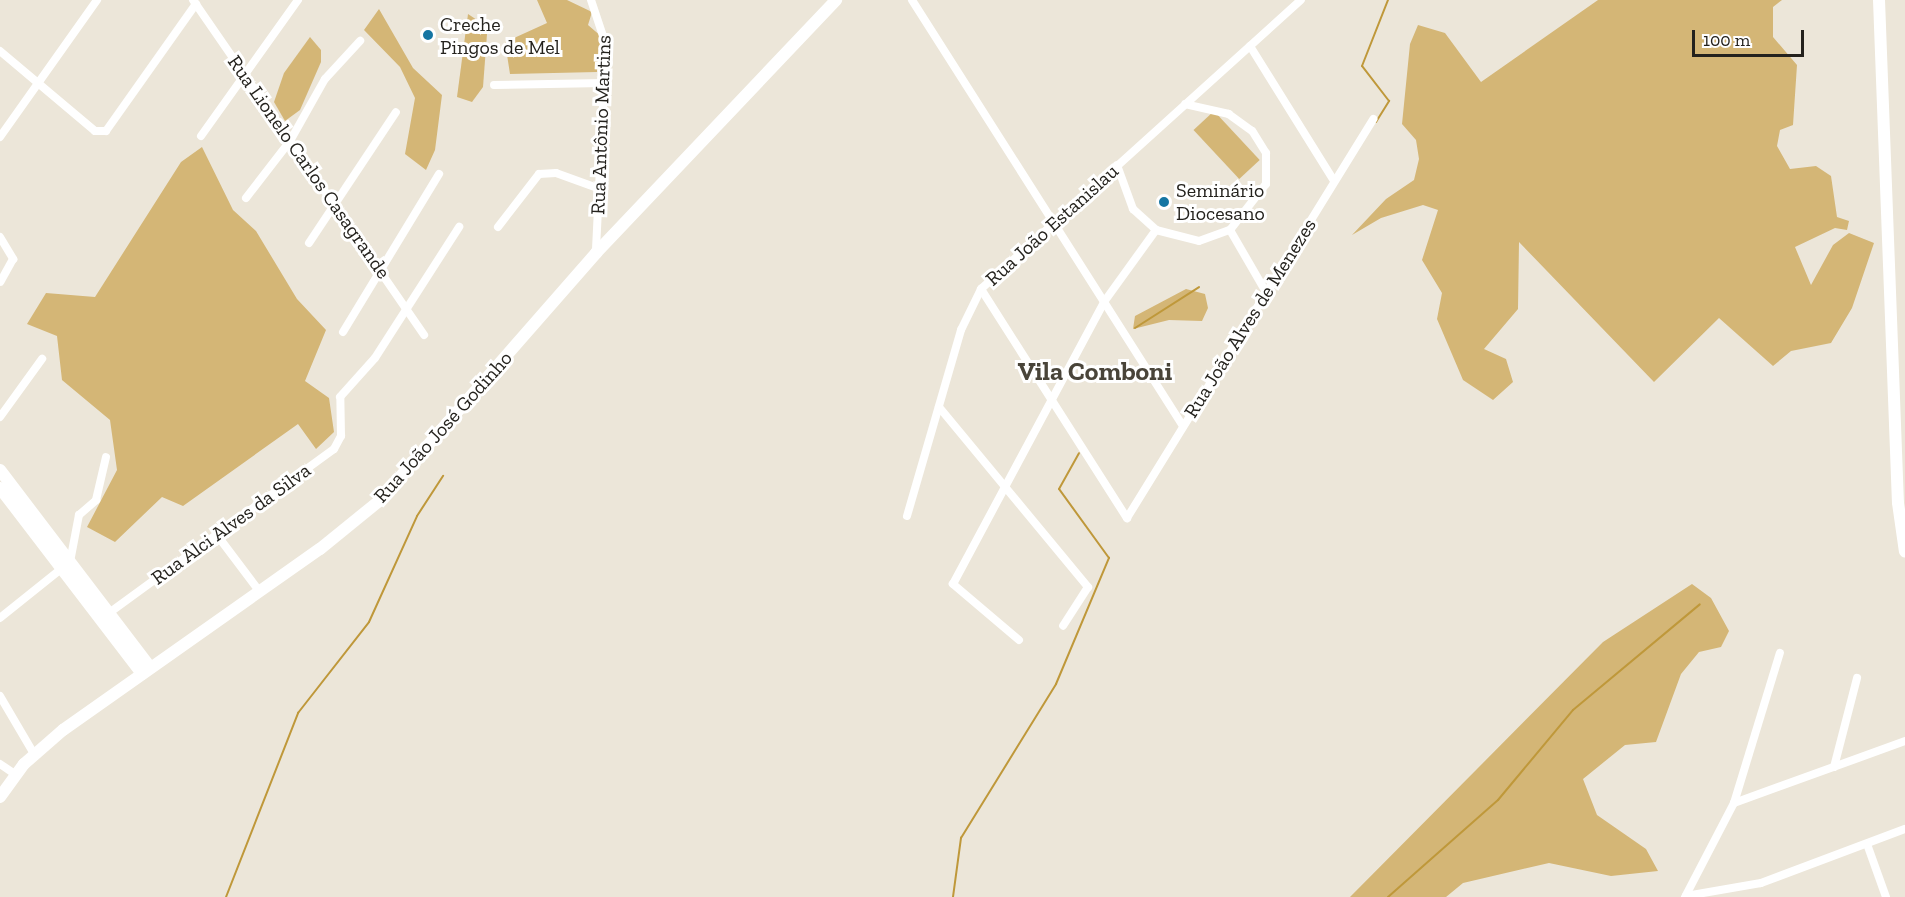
<!DOCTYPE html>
<meta charset="utf-8">
<style>
body{margin:0}
#map{position:relative;width:1905px;height:897px;overflow:hidden;background:#ece6d9;font-family:"Zilla Slab",serif}
div>[style]{position:absolute}
.green>*{inset:0;background:#d4b676;transform-origin:0 0}
.stream>*{height:2px;margin:-1px;padding:0 1px;transform-origin:1px;border-radius:1px;background:#bf983a}
.street>*{height:8px;margin:-4px;padding:0 4px;transform-origin:4px;border-radius:4px;background:#fff}
.secondary>*{height:12px;margin:-6px;padding:0 6px;transform-origin:6px;border-radius:6px;background:#fff}
.dots>*{width:16px;height:16px;translate:-50% -50%;box-sizing:border-box;border:3px solid #fff;border-radius:50%}
span{translate:-50% -50%;white-space:nowrap;text-align:center;line-height:1.15;-webkit-text-stroke:6px #fff;paint-order:stroke}
.poi-label{font-size:20px;color:#24221d}
.left{translate:0 -50%;text-align:left}
.street-label{font-size:20px;color:#24221d}
.district-label{font-size:26px;color:#494439;font-weight:700}
.scale{position:absolute;left:1692px;top:30px;width:112px;height:27px;box-sizing:border-box;border:3px solid #24221d;border-top:0;padding-left:8px;font-size:18px;line-height:21px;white-space:nowrap;color:#24221d;-webkit-text-stroke:4px #fff;paint-order:stroke}
</style>
<div id="map">
<div class="green">
<div style="clip-path:polygon(537px 0,567px 0,592px 12px,588px 25px,602px 37px,597px 72px,510px 74px,505px 42px,547px 23px)"></div>
<div style="clip-path:polygon(1598px 0,1782px 0,1773px 7px,1773px 37px,1797px 65px,1793px 125px,1780px 130px,1777px 146px,1790px 169px,1816px 166px,1831px 176px,1837px 217px,1849px 221px,1847px 230px,1835px 228px,1795px 247px,1811px 285px,1833px 245px,1849px 233px,1874px 243px,1852px 308px,1831px 343px,1791px 351px,1773px 366px,1719px 318px,1654px 382px,1519px 242px,1518px 309px,1484px 349px,1506px 359px,1513px 382px,1493px 400px,1463px 380px,1437px 319px,1442px 293px,1422px 260px,1438px 210px,1423px 205px,1381px 218px,1352px 235px,1386px 199px,1414px 180px,1419px 159px,1416px 140px,1402px 124px,1410px 44px,1418px 25px,1445px 33px,1481px 82px)"></div>
<div style="clip-path:polygon(379px 9px,413px 68px,442px 95px,435px 150px,426px 170px,405px 154px,415px 98px,400px 67px,364px 30px)"></div>
<div style="clip-path:polygon(468px 14px,483px 24px,487px 34px,483px 87px,472px 102px,457px 97px)"></div>
<div style="clip-path:polygon(310px 37px,321px 50px,321px 62px,300px 110px,285px 121px,274px 102px,284px 73px)"></div>
<div style="left:1214px;top:111px;width:67px;height:28px;rotate:47deg"></div>
<div style="clip-path:polygon(202px 147px,233px 210px,256px 231px,297px 299px,326px 330px,305px 381px,329px 398px,334px 432px,316px 449px,298px 424px,183px 506px,162px 497px,115px 542px,87px 527px,117px 470px,110px 420px,62px 380px,57px 336px,27px 324px,46px 293px,95px 297px,181px 162px)"></div>
<div style="clip-path:polygon(1186px 289px,1205px 294px,1208px 308px,1202px 321px,1169px 320px,1133px 329px,1135px 316px)"></div>
<div style="clip-path:polygon(1692px 584px,1711px 598px,1729px 631px,1721px 647px,1699px 652px,1681px 674px,1656px 742px,1625px 745px,1583px 779px,1597px 815px,1646px 849px,1658px 871px,1611px 876px,1549px 863px,1463px 883px,1446px 897px,1350px 897px,1603px 642px)"></div>
</div>
<div class="stream">
<div style="left:1376px;top:122px;width:25px;rotate:-58deg"></div>
<div style="left:1389px;top:101px;width:44px;rotate:-127.6deg"></div>
<div style="left:1362px;top:66px;width:71px;rotate:-68.5deg"></div>
<div style="left:1135px;top:328px;width:76px;rotate:-32.6deg"></div>
<div style="left:226px;top:897px;width:198px;rotate:-68.6deg"></div>
<div style="left:298px;top:713px;width:115px;rotate:-52deg"></div>
<div style="left:369px;top:622px;width:116px;rotate:-65.6deg"></div>
<div style="left:417px;top:516px;width:48px;rotate:-57deg"></div>
<div style="left:953px;top:897px;width:60px;rotate:-82.3deg"></div>
<div style="left:961px;top:838px;width:181px;rotate:-58.3deg"></div>
<div style="left:1056px;top:684px;width:137px;rotate:-67.2deg"></div>
<div style="left:1109px;top:558px;width:85px;rotate:-125.9deg"></div>
<div style="left:1059px;top:489px;width:41px;rotate:-60.9deg"></div>
<div style="left:1388px;top:897px;width:147px;rotate:-41.4deg"></div>
<div style="left:1498px;top:800px;width:117px;rotate:-50.2deg"></div>
<div style="left:1573px;top:710px;width:165px;rotate:-39.8deg"></div>
</div>
<div class="street">
<div style="left:193px;top:0;width:407px;rotate:55.4deg"></div>
<div style="left:591px;top:0;width:47px;rotate:71.6deg"></div>
<div style="left:606px;top:45px;width:208px;rotate:92.8deg"></div>
<div style="left:912px;top:0;width:505px;rotate:57.54deg"></div>
<div style="left:1250px;top:46px;width:159px;rotate:58.1deg"></div>
<div style="left:0;top:51px;width:124px;rotate:40.1deg"></div>
<div style="left:95px;top:131px;width:11px"></div>
<div style="left:106px;top:131px;width:156px;rotate:-54.7deg"></div>
<div style="left:494px;top:85px;width:110px;rotate:-1deg"></div>
<div style="left:201px;top:136px;width:167px;rotate:-54.5deg"></div>
<div style="left:0;top:137px;width:168px;rotate:-54.7deg"></div>
<div style="left:1117px;top:165px;width:47px;rotate:70deg"></div>
<div style="left:1133px;top:209px;width:31px;rotate:42deg"></div>
<div style="left:1156px;top:230px;width:44px;rotate:14.3deg"></div>
<div style="left:1199px;top:241px;width:33px;rotate:-20deg"></div>
<div style="left:1230px;top:230px;width:58px;rotate:-52deg"></div>
<div style="left:1266px;top:184px;width:31px;rotate:-90deg"></div>
<div style="left:1266px;top:153px;width:26px;rotate:-122deg"></div>
<div style="left:1252px;top:131px;width:29px;rotate:-144deg"></div>
<div style="left:1229px;top:114px;width:45px;rotate:-167.2deg"></div>
<div style="left:246px;top:198px;width:72px;rotate:-52.3deg"></div>
<div style="left:290px;top:141px;width:71px;rotate:-60.6deg"></div>
<div style="left:325px;top:79px;width:52px;rotate:-47.4deg"></div>
<div style="left:498px;top:227px;width:67px;rotate:-52.3deg"></div>
<div style="left:539px;top:174px;width:17px;rotate:-3deg"></div>
<div style="left:556px;top:173px;width:47px;rotate:20deg"></div>
<div style="left:1230px;top:230px;width:72px;rotate:59.9deg"></div>
<div style="left:0;top:237px;width:26px;rotate:59deg"></div>
<div style="left:13px;top:259px;width:26px;rotate:119deg"></div>
<div style="left:309px;top:243px;width:157px;rotate:-56.4deg"></div>
<div style="left:981px;top:289px;width:272px;rotate:57.5deg"></div>
<div style="left:1127px;top:518px;width:469px;rotate:-58.3deg"></div>
<div style="left:343px;top:332px;width:185px;rotate:-58.7deg"></div>
<div style="left:939px;top:407px;width:234px;rotate:50.4deg"></div>
<div style="left:1088px;top:587px;width:46px;rotate:122.7deg"></div>
<div style="left:0;top:417px;width:72px;rotate:-54.1deg"></div>
<div style="left:907px;top:516px;width:194px;rotate:-73.8deg"></div>
<div style="left:961px;top:330px;width:46px;rotate:-64deg"></div>
<div style="left:981px;top:289px;width:431px;rotate:-42.1deg"></div>
<div style="left:217px;top:535px;width:71px;rotate:53deg"></div>
<div style="left:109px;top:613px;width:278px;rotate:-36.1deg"></div>
<div style="left:334px;top:449px;width:15px;rotate:-62deg"></div>
<div style="left:341px;top:436px;width:39px;rotate:-91deg"></div>
<div style="left:340px;top:397px;width:52px;rotate:-48.1deg"></div>
<div style="left:375px;top:358px;width:156px;rotate:-57.3deg"></div>
<div style="left:0;top:618px;width:90px;rotate:-38.7deg"></div>
<div style="left:70px;top:562px;width:48px;rotate:-79.2deg"></div>
<div style="left:79px;top:515px;width:23px;rotate:-41deg"></div>
<div style="left:96px;top:500px;width:44px;rotate:-76.9deg"></div>
<div style="left:1019px;top:640px;width:87px;rotate:-139.7deg"></div>
<div style="left:953px;top:584px;width:320px;rotate:-61.8deg"></div>
<div style="left:1104px;top:302px;width:89px;rotate:-54.2deg"></div>
<div style="left:0;top:696px;width:67px;rotate:59.6deg"></div>
<div style="left:0;top:764px;width:18px;rotate:34deg"></div>
<div style="left:1834px;top:767px;width:92px;rotate:-75.5deg"></div>
<div style="left:1734px;top:803px;width:182px;rotate:-19.9deg"></div>
<div style="left:1867px;top:844px;width:56px;rotate:70.3deg"></div>
<div style="left:1686px;top:896px;width:76px;rotate:-9.8deg"></div>
<div style="left:1761px;top:883px;width:154px;rotate:-20.6deg"></div>
<div style="left:1685px;top:897px;width:106px;rotate:-62.5deg"></div>
<div style="left:1734px;top:803px;width:157px;rotate:-73deg"></div>
</div>
<div class="secondary">
<div style="left:1879px;top:0;width:503px;rotate:87.84deg"></div>
<div style="left:1898px;top:503px;width:49px;rotate:81.9deg"></div>
<div style="left:0;top:470px;width:248px;rotate:52.7deg"></div>
<div style="left:0;top:488px;width:234px;rotate:52.6deg"></div>
<div style="left:0;top:797px;width:41px;rotate:-54deg"></div>
<div style="left:24px;top:764px;width:52px;rotate:-41.1deg"></div>
<div style="left:63px;top:730px;width:314px;rotate:-35.2deg"></div>
<div style="left:320px;top:549px;width:76px;rotate:-39.1deg"></div>
<div style="left:379px;top:501px;width:330px;rotate:-48.8deg"></div>
<div style="left:596px;top:253px;width:349px;rotate:-46.5deg"></div>
</div>
<div class="dots">
<div style="left:428px;top:35px;background:#1575a2"></div>
<div style="left:1164px;top:202px;background:#1575a2"></div>
</div>
<div class="poi-label">
<span class="left" style="left:440px;top:36px">Creche<br>Pingos de Mel</span>
<span class="left" style="left:1176px;top:202px">Seminário<br>Diocesano</span>
</div>
<div class="street-label">
<span style="left:601px;top:125px;rotate:-88deg">Rua Antônio Martins</span>
<span style="left:309px;top:167px;rotate:55deg">Rua Lionelo Carlos Casagrande</span>
<span style="left:1052px;top:225px;rotate:-42deg">Rua João Estanislau</span>
<span style="left:1250px;top:318px;rotate:-58deg">Rua João Alves de Menezes</span>
<span style="left:443px;top:427px;rotate:-48deg">Rua João José Godinho</span>
<span style="left:231px;top:524px;rotate:-36deg">Rua Alci Alves da Silva</span>
</div>
<div class="district-label">
<span style="left:1095px;top:372px">Vila Comboni</span>
</div>
<div class="scale">100 m</div>
</div>
